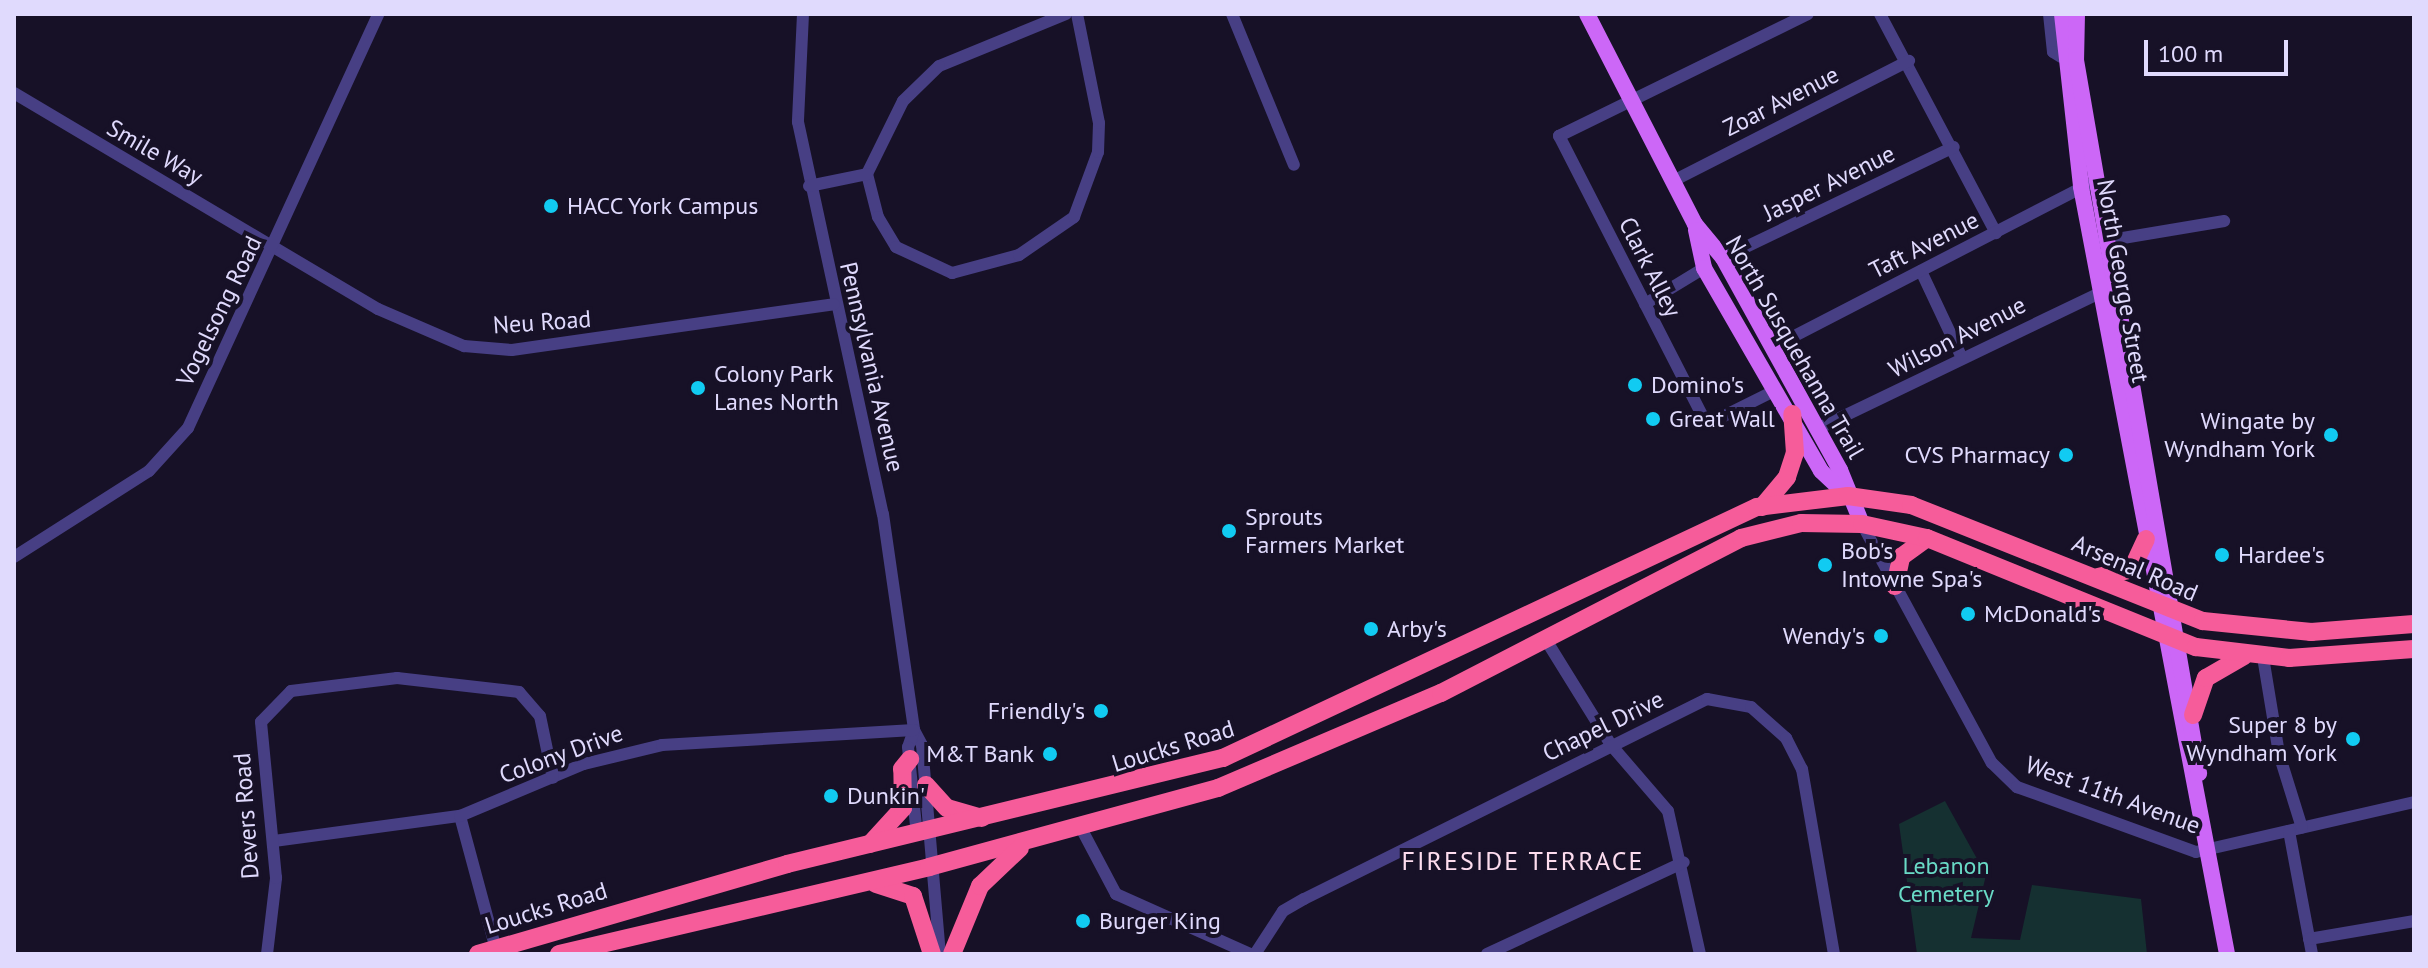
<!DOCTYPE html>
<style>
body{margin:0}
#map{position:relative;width:2428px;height:968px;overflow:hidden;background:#171127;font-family:"PT Sans",sans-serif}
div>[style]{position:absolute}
.green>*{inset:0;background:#153031}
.minor>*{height:12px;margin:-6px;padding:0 6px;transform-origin:6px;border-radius:6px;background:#473f84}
.major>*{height:16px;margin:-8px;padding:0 8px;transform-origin:8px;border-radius:8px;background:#cc67f7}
.highway>*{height:18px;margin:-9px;padding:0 9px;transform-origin:9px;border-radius:9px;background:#f65c9a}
.dots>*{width:22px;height:22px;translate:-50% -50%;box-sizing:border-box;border:4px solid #171127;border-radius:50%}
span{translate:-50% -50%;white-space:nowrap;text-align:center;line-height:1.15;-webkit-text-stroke:8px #171127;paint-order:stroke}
.street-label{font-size:24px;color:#e0dafd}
.poi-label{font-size:24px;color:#e0dafd}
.left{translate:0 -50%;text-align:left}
.right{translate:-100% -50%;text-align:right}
.park-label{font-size:24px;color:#69dac6}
.neighbourhood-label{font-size:26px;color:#fddcee;letter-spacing:2px}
.frame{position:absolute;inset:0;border:16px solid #e0dafd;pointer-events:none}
.scale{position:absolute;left:2144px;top:40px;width:144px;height:36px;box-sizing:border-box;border:4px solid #e0dafd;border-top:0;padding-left:10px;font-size:24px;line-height:28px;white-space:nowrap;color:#e0dafd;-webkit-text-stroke:6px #171127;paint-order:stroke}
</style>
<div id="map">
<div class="green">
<div style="clip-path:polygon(1945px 801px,1986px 875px,1971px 938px,2020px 940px,2032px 885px,2141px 899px,2147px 954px,1917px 954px,1899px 824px)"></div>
</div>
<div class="minor">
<div style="left:803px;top:14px;width:108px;rotate:92.7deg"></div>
<div style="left:798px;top:122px;width:401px;rotate:77.8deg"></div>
<div style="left:883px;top:514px;width:218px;rotate:81.8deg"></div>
<div style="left:914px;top:730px;width:17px;rotate:62deg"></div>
<div style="left:922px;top:745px;width:210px;rotate:85.1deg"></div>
<div style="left:1066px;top:14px;width:137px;rotate:157.7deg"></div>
<div style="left:939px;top:66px;width:50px;rotate:135.8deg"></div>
<div style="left:903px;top:101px;width:81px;rotate:116.3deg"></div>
<div style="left:867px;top:174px;width:44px;rotate:75.7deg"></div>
<div style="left:878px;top:217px;width:35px;rotate:59deg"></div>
<div style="left:896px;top:247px;width:62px;rotate:24.9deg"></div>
<div style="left:952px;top:273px;width:69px;rotate:-15deg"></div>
<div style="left:1019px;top:255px;width:67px;rotate:-34.6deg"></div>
<div style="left:1074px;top:217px;width:69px;rotate:-69.7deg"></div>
<div style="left:1098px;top:152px;width:29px;rotate:-88deg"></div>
<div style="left:1099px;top:123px;width:111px;rotate:-101.4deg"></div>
<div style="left:1232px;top:14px;width:163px;rotate:67.7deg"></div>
<div style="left:1880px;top:14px;width:248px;rotate:62.1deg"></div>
<div style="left:2049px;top:14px;width:38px;rotate:84deg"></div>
<div style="left:2053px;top:52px;width:9px;rotate:32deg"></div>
<div style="left:14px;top:93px;width:423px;rotate:30.7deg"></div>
<div style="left:378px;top:309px;width:94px;rotate:23.3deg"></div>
<div style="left:464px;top:346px;width:48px;rotate:4.8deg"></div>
<div style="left:512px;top:350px;width:325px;rotate:-8.1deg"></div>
<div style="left:1673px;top:181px;width:265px;rotate:-27deg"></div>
<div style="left:809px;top:186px;width:59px;rotate:-11.7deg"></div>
<div style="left:2099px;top:242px;width:127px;rotate:-9.5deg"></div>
<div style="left:1723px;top:258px;width:256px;rotate:-25.7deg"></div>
<div style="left:1921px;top:271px;width:94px;rotate:64.8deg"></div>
<div style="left:1645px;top:304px;width:69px;rotate:-31.4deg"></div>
<div style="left:1771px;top:348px;width:356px;rotate:-27.3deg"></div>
<div style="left:1776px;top:390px;width:72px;rotate:153.4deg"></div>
<div style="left:1712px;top:422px;width:10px;rotate:-151deg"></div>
<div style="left:1703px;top:417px;width:316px;rotate:-117.1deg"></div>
<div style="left:1559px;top:136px;width:277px;rotate:-26.1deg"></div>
<div style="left:1817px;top:429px;width:321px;rotate:-25.7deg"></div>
<div style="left:1862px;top:524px;width:272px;rotate:61.5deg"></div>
<div style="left:1992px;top:763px;width:35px;rotate:44deg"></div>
<div style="left:2017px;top:787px;width:190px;rotate:20deg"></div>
<div style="left:2196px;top:852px;width:224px;rotate:-12.9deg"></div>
<div style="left:14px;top:557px;width:160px;rotate:-32.5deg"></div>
<div style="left:149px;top:471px;width:58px;rotate:-47.8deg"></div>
<div style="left:188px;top:428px;width:456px;rotate:-65.3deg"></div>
<div style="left:1546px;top:640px;width:123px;rotate:58.2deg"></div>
<div style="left:1611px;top:745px;width:87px;rotate:49.2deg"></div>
<div style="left:1668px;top:811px;width:147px;rotate:77.4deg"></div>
<div style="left:2263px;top:657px;width:98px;rotate:80.6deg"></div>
<div style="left:2279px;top:754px;width:77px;rotate:72.7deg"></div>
<div style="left:914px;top:730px;width:18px;rotate:109deg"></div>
<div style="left:908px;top:747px;width:79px;rotate:84.2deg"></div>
<div style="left:916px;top:826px;width:12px;rotate:42deg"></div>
<div style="left:460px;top:816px;width:138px;rotate:74.9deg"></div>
<div style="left:1081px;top:828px;width:75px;rotate:62.1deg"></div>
<div style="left:1116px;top:894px;width:147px;rotate:24.1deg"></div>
<div style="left:2289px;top:831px;width:125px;rotate:79.4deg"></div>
<div style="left:274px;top:841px;width:188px;rotate:-7.7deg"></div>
<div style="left:460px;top:816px;width:134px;rotate:-22.8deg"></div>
<div style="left:584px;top:764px;width:80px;rotate:-13.7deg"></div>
<div style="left:662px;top:745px;width:252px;rotate:-3.4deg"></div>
<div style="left:2309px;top:939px;width:107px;rotate:-9.7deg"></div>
<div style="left:267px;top:954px;width:77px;rotate:-83.2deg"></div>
<div style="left:276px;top:878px;width:157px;rotate:-95.5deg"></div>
<div style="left:261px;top:722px;width:43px;rotate:-45.9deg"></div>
<div style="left:291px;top:691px;width:107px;rotate:-7deg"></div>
<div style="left:397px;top:678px;width:123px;rotate:6.5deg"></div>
<div style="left:519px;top:692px;width:32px;rotate:49deg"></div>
<div style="left:540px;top:716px;width:63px;rotate:78.2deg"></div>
<div style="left:1255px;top:954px;width:51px;rotate:-56.9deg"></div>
<div style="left:1283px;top:911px;width:24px;rotate:-30deg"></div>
<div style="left:1304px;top:899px;width:450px;rotate:-26.4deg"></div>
<div style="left:1707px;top:699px;width:45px;rotate:10.3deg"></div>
<div style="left:1751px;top:707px;width:47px;rotate:41.5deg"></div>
<div style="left:1786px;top:738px;width:35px;rotate:63deg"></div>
<div style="left:1802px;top:769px;width:188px;rotate:80.2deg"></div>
<div style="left:1487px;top:954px;width:217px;rotate:-25deg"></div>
</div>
<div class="major">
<div style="left:1587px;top:14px;width:236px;rotate:62.8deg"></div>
<div style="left:1695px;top:224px;width:44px;rotate:50.5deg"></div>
<div style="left:1723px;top:258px;width:242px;rotate:61.1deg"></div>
<div style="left:1840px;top:470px;width:58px;rotate:67.8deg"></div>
<div style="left:2062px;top:14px;width:174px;rotate:83.7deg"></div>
<div style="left:2081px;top:187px;width:781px;rotate:79.22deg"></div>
<div style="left:2077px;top:14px;width:46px;rotate:91.2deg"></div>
<div style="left:2076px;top:60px;width:724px;rotate:80.21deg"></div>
<div style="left:1696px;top:230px;width:39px;rotate:78deg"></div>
<div style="left:1704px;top:268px;width:234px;rotate:60deg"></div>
<div style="left:1821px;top:471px;width:35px;rotate:43deg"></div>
</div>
<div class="highway">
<div style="left:1762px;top:507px;width:39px;rotate:-50deg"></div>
<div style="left:1787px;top:477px;width:25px;rotate:-72deg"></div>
<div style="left:1795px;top:453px;width:39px;rotate:-94deg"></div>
<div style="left:2098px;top:577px;width:35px;rotate:-13deg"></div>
<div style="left:2132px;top:569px;width:33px;rotate:-65deg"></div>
<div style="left:1895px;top:586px;width:30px;rotate:-78deg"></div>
<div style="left:1901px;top:557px;width:32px;rotate:-36deg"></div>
<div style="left:2193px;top:715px;width:39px;rotate:-71deg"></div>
<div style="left:2206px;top:678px;width:44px;rotate:-30.1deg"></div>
<div style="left:926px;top:785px;width:31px;rotate:48deg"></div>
<div style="left:947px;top:808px;width:36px;rotate:16deg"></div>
<div style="left:870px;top:844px;width:49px;rotate:-47.5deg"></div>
<div style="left:903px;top:808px;width:39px;rotate:-91deg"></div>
<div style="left:902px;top:769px;width:13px;rotate:-51deg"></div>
<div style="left:876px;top:884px;width:39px;rotate:18deg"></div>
<div style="left:913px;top:896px;width:61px;rotate:71.9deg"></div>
<div style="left:478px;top:954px;width:322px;rotate:-16.2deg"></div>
<div style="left:787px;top:864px;width:449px;rotate:-13.7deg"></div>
<div style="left:1223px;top:758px;width:590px;rotate:-25.18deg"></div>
<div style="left:1757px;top:507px;width:92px;rotate:-6.9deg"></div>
<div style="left:1848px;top:496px;width:64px;rotate:8.1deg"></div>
<div style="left:1911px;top:505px;width:314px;rotate:21.7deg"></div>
<div style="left:2203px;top:621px;width:109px;rotate:5.8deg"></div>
<div style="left:2311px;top:632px;width:103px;rotate:-4.4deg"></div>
<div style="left:559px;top:954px;width:380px;rotate:-13.2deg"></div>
<div style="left:929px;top:867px;width:300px;rotate:-15.3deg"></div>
<div style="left:1218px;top:788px;width:242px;rotate:-23.1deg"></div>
<div style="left:1441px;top:693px;width:338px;rotate:-27.3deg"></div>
<div style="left:1741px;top:538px;width:62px;rotate:-14deg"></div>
<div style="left:1801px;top:523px;width:61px;rotate:0.9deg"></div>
<div style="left:1862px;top:524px;width:66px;rotate:12.2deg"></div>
<div style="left:1927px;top:538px;width:290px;rotate:22.1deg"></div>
<div style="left:2196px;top:647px;width:94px;rotate:6.7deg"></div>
<div style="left:2289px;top:658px;width:125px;rotate:-4.1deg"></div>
<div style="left:952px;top:954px;width:74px;rotate:-67.6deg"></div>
<div style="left:980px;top:886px;width:55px;rotate:-43.5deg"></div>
</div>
<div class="dots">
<div style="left:551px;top:206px;background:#11cbf2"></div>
<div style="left:1635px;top:385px;background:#11cbf2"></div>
<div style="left:698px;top:388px;background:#11cbf2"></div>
<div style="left:1653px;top:419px;background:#11cbf2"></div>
<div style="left:2331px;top:435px;background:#11cbf2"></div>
<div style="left:2066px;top:455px;background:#11cbf2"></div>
<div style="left:1229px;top:531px;background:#11cbf2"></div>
<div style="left:2222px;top:555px;background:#11cbf2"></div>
<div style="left:1825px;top:565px;background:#11cbf2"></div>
<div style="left:1968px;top:614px;background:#11cbf2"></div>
<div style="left:1371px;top:629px;background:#11cbf2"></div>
<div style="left:1881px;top:636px;background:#11cbf2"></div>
<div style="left:1101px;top:711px;background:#11cbf2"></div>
<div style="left:2353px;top:739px;background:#11cbf2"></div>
<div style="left:1050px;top:754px;background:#11cbf2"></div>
<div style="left:831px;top:796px;background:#11cbf2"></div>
<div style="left:1083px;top:921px;background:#11cbf2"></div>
</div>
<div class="street-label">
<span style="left:1781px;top:101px;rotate:-27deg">Zoar Avenue</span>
<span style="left:155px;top:152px;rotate:30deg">Smile Way</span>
<span style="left:1829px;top:183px;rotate:-26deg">Jasper Avenue</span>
<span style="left:1924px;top:245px;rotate:-27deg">Taft Avenue</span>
<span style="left:1650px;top:267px;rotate:63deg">Clark Alley</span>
<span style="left:2123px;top:281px;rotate:80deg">North George Street</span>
<span style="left:219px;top:311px;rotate:-64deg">Vogelsong Road</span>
<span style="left:542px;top:322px;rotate:-4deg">Neu Road</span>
<span style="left:1957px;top:337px;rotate:-27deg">Wilson Avenue</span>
<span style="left:1795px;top:347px;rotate:60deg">North Susquehanna Trail</span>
<span style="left:872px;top:367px;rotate:77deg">Pennsylvania Avenue</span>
<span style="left:2135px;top:568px;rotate:23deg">Arsenal Road</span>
<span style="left:1603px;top:726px;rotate:-26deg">Chapel Drive</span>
<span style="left:1173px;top:746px;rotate:-17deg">Loucks Road</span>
<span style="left:561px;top:754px;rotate:-20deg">Colony Drive</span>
<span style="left:2113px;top:795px;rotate:20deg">West 11th Avenue</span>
<span style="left:246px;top:816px;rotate:-94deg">Devers Road</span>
<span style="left:546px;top:908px;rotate:-17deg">Loucks Road</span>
</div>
<div class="poi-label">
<span class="left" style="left:567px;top:206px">HACC York Campus</span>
<span class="left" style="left:714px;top:388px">Colony Park<br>Lanes North</span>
<span class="left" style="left:1651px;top:385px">Domino's</span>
<span class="left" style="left:1669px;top:419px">Great Wall</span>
<span class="right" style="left:2315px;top:435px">Wingate by<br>Wyndham York</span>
<span class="right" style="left:2050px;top:455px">CVS Pharmacy</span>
<span class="left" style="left:1245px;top:531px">Sprouts<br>Farmers Market</span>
<span class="left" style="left:1841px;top:565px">Bob's<br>Intowne Spa's</span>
<span class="left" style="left:2238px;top:555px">Hardee's</span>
<span class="left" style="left:1984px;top:614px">McDonald's</span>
<span class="left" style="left:1387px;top:629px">Arby's</span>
<span class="right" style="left:1865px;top:636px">Wendy's</span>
<span class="right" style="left:1085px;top:711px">Friendly's</span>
<span class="right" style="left:2337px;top:739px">Super 8 by<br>Wyndham York</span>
<span class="right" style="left:1034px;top:754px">M&amp;T Bank</span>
<span class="left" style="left:847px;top:796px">Dunkin'</span>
<span class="left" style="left:1099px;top:921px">Burger King</span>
</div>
<div class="park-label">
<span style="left:1946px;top:880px">Lebanon<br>Cemetery</span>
</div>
<div class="neighbourhood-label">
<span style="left:1523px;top:861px">FIRESIDE TERRACE</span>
</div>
<div class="frame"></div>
<div class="scale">100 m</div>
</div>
